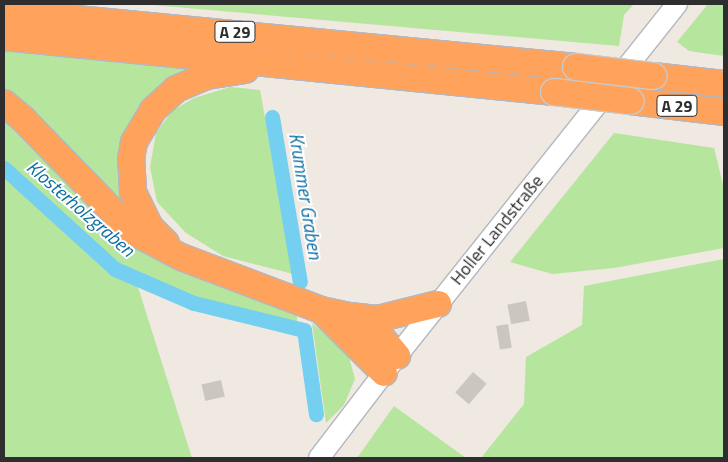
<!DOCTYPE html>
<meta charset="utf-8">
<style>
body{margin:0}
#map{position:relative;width:728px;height:462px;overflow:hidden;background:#efe9e1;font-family:"Titillium Web",sans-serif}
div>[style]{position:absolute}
.green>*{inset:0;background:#b6e59e}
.canal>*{height:15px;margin:-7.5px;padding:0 7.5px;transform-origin:7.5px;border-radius:7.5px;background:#75cff0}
.building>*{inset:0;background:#cbc7bf;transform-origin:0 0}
.roads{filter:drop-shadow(1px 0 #b4b7c1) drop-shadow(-1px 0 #b4b7c1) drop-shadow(0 1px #b4b7c1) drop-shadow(0 -1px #b4b7c1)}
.secondary>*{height:20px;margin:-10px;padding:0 10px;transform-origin:10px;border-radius:10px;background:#fff}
.motorway>*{height:26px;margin:-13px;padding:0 13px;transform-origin:13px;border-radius:13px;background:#ffa35c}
.bridges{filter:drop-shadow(1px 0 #c9c9c9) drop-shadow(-1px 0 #c9c9c9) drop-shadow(0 1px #c9c9c9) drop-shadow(0 -1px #c9c9c9)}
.motorway-bridge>*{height:26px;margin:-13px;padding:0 13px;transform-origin:13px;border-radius:13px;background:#ffa35c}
span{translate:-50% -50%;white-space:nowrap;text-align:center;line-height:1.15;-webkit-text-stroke:4px #fff;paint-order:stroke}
.shield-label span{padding:1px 4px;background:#fff;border:1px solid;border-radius:4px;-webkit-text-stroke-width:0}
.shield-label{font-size:16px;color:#2e2e2e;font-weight:700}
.street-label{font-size:18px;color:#2e2e2e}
.water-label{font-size:19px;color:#0d6fa3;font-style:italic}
.frame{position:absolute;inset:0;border:5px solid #2e2e2e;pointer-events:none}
</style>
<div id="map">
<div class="green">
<div style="clip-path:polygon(141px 4px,634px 4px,624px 15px,619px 46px)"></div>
<div style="clip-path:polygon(708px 4px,724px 4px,724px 56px,689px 51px,677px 42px)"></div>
<div style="clip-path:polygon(4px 51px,194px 70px,136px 120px,139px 223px,4px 95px)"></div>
<div style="clip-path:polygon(230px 87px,260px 90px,293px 274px,223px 256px,186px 233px,157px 202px,150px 167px,156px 133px,172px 111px,194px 98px)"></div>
<div style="clip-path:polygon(4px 120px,106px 222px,153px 257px,228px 289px,297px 314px,297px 326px,196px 299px,116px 263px,4px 161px)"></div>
<div style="clip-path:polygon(614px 133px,714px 148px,724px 189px,724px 248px,614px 268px,552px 274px,510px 262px)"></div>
<div style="clip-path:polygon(4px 176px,107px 272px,138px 287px,192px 458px,4px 458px)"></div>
<div style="clip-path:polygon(724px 259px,724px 458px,481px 458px,524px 404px,526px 357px,582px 325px,584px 286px)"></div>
<div style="clip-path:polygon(312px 323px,331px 339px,349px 357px,355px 379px,344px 405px,326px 423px)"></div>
<div style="clip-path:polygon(394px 406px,466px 458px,357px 458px)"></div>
</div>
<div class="canal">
<div style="left:272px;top:117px;width:167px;rotate:80.4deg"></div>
<div style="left:4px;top:168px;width:150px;rotate:42.3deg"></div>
<div style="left:115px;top:269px;width:86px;rotate:23.3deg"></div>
<div style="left:194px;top:303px;width:113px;rotate:13.8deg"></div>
<div style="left:304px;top:330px;width:85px;rotate:81.9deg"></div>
</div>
<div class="building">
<div style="left:526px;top:301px;width:20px;height:19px;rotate:79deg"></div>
<div style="left:508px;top:324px;width:24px;height:12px;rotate:81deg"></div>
<div style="left:473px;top:372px;width:18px;height:27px;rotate:41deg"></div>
<div style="left:221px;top:380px;width:17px;height:20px;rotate:77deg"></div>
</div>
<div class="roads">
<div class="secondary">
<div style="left:319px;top:458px;width:128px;rotate:-52.6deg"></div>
<div style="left:397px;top:356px;width:450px;rotate:-51.5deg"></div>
</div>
<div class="motorway">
<div style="left:4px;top:12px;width:575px;rotate:5.49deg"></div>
<div style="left:4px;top:37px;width:553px;rotate:5.71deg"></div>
<div style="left:653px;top:76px;width:71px;rotate:6.4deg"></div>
<div style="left:630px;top:101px;width:95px;rotate:6.7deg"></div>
<div style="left:4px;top:103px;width:25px;rotate:40deg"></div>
<div style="left:23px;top:119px;width:156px;rotate:45.8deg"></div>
<div style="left:132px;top:231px;width:55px;rotate:28deg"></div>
<div style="left:181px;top:257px;width:150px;rotate:20.7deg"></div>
<div style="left:321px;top:310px;width:30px;rotate:12deg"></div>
<div style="left:350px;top:316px;width:27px;rotate:6deg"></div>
<div style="left:377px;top:319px;width:63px;rotate:-13.8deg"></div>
<div style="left:166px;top:243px;width:23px;rotate:-135deg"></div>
<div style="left:150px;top:227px;width:39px;rotate:-116deg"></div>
<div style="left:133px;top:192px;width:33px;rotate:-93deg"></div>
<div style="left:131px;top:159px;width:17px;rotate:-80deg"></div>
<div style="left:134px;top:142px;width:37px;rotate:-59deg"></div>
<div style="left:153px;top:110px;width:31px;rotate:-42deg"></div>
<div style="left:176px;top:89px;width:34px;rotate:-23deg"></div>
<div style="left:207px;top:76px;width:39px;rotate:-9deg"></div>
<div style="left:321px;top:310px;width:89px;rotate:45deg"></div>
<div style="left:351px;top:316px;width:32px;rotate:32deg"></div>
<div style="left:378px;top:333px;width:30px;rotate:50deg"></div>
</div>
</div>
<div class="bridges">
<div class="motorway-bridge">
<div style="left:576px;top:67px;width:78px;rotate:6.7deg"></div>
<div style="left:554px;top:92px;width:77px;rotate:6.8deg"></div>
</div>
</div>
<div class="shield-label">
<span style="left:235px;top:32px">A 29</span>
<span style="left:677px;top:106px">A 29</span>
</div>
<div class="street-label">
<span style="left:497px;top:230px;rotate:-51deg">Holler Landstraße</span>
</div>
<div class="water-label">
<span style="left:306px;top:196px;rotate:81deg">Krummer Graben</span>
<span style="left:81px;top:208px;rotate:41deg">Klosterholzgraben</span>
</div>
<div class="frame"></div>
</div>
